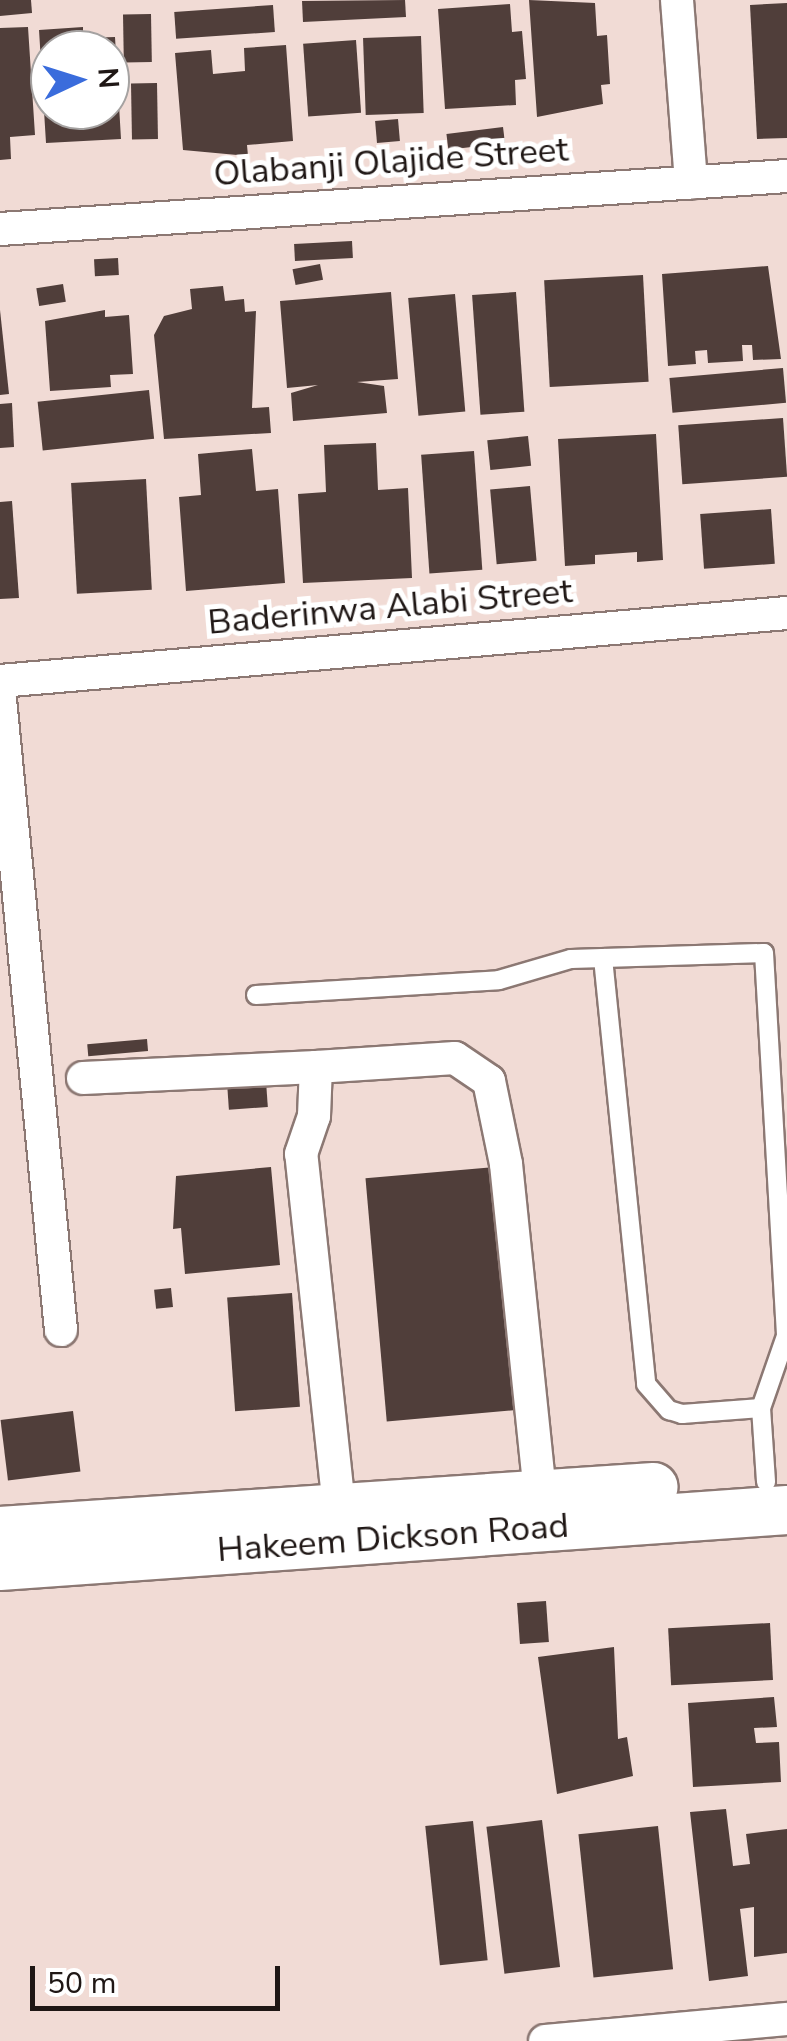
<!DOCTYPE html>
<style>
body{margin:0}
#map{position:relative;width:787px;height:2041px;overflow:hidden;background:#f1dbd5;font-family:"Nunito Sans",sans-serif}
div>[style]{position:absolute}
.building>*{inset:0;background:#503e3a;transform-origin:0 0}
.roads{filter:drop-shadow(2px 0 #8c7873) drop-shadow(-2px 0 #8c7873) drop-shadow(0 2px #8c7873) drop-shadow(0 -2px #8c7873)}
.lane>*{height:18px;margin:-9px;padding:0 9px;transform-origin:9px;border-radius:9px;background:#fff}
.street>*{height:32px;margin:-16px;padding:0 16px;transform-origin:16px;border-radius:16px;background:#fff}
.secondary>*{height:48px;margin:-24px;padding:0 24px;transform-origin:24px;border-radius:24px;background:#fff}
span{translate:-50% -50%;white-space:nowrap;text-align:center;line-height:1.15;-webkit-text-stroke:10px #fff;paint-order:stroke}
.street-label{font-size:35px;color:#1f1715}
.north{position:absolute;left:30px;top:30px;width:100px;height:100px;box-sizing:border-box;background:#fff;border:2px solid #a5a2a1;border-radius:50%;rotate:86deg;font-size:28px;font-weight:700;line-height:40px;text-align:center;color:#1f1715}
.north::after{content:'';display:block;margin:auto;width:35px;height:45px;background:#3a6cdc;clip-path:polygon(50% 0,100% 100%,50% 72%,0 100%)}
.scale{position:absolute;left:30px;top:1966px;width:250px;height:45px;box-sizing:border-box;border:5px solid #1f1715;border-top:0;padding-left:12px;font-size:30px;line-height:35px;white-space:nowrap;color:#1f1715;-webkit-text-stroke:8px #fff;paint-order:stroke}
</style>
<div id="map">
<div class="building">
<div style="clip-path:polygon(0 0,31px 0,32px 13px,0 16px)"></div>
<div style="clip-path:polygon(405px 0,406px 17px,303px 22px,302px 1px)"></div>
<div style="clip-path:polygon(529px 0,595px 3px,597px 36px,607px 35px,610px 84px,601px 85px,603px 104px,537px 117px)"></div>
<div style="clip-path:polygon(787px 3px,787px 138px,757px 139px,750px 5px)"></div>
<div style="clip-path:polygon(510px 4px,512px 32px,522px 31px,526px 79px,515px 80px,516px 105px,445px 109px,438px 9px)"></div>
<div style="left:273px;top:5px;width:27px;height:99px;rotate:86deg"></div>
<div style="left:151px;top:14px;width:48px;height:28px;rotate:89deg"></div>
<div style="clip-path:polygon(28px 27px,35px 135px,10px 137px,11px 159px,0 160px,0 28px)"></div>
<div style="clip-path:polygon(evenodd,83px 27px,83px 38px,115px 37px,121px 139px,46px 143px,39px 30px,83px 27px,50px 50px,110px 50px,110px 110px,50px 110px,50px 50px)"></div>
<div style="left:421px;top:36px;width:77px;height:58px;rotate:88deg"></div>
<div style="left:356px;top:40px;width:73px;height:53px;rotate:86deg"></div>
<div style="clip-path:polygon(286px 45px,293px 141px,247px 145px,248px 156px,183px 150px,175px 53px,211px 50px,213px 74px,245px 71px,244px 48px)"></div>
<div style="left:157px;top:83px;width:56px;height:26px;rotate:89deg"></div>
<div style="left:398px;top:119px;width:22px;height:23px;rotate:85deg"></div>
<div style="left:503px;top:127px;width:16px;height:57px;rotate:83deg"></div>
<div style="left:352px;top:241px;width:17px;height:58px;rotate:87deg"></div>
<div style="left:118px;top:258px;width:17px;height:24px;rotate:87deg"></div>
<div style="left:320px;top:264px;width:16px;height:28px;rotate:79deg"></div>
<div style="clip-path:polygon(768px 266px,781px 359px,753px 360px,752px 345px,742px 345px,743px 361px,708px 363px,707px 350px,695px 351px,696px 364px,668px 366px,662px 274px)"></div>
<div style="left:643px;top:275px;width:107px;height:99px;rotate:87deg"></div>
<div style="left:63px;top:284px;width:18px;height:27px;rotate:81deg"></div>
<div style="clip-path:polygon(223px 286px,225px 301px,244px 299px,245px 312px,256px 311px,252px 408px,269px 407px,271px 433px,164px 439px,154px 335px,164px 316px,192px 309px,190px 289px)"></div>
<div style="clip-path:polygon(391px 292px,398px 379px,357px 382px,384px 386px,387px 413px,293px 421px,291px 393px,318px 385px,287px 388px,280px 301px)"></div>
<div style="left:516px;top:292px;width:120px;height:44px;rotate:86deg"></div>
<div style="left:455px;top:294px;width:118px;height:47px;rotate:85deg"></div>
<div style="clip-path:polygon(0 310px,9px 394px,0 395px)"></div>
<div style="clip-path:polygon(105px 310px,105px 317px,129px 315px,133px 374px,110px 375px,111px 387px,50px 391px,45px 321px)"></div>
<div style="left:783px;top:368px;width:35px;height:114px;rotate:85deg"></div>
<div style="left:149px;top:390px;width:49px;height:112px;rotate:84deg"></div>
<div style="clip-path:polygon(12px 403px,14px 447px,0 448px,0 404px)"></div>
<div style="left:783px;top:418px;width:59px;height:105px;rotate:86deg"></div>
<div style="clip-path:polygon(656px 434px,663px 560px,637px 562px,637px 552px,595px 555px,595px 564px,565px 566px,558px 439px)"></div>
<div style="left:528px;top:436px;width:30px;height:41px;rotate:84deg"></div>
<div style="clip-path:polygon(376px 443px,378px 490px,408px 488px,412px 578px,303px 583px,298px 494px,326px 492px,324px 445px)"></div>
<div style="clip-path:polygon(252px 449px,256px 491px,278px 489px,285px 583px,186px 591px,179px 497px,201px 495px,198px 454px)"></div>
<div style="left:474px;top:451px;width:119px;height:53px;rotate:86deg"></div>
<div style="left:146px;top:479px;width:111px;height:75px;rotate:87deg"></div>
<div style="left:530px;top:486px;width:75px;height:40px;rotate:85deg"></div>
<div style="clip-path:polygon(12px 501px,19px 598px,0 599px,0 502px)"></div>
<div style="left:771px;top:509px;width:55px;height:71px;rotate:86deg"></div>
<div style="left:147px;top:1039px;width:12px;height:60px;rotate:85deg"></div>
<div style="left:266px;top:1081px;width:26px;height:39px;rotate:86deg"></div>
<div style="clip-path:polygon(271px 1167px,280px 1265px,185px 1274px,181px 1228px,173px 1229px,176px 1176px)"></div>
<div style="left:495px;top:1167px;width:244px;height:130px;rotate:85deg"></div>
<div style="left:171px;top:1288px;width:19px;height:17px;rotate:84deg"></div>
<div style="left:292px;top:1293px;width:114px;height:65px;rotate:86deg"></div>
<div style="left:73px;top:1411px;width:61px;height:73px;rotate:83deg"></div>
<div style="left:546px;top:1601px;width:41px;height:29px;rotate:86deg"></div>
<div style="left:770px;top:1623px;width:57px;height:102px;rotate:87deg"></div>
<div style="clip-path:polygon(614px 1647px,618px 1739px,627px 1737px,633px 1776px,557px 1794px,538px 1657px)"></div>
<div style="clip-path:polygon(774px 1697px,777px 1727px,754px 1728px,756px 1743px,779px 1742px,781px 1782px,693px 1787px,688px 1703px)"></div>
<div style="clip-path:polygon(726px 1809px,733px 1866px,750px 1864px,746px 1834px,787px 1829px,787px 1953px,754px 1957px,754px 1907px,740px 1909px,748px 1976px,709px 1981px,690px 1812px)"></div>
<div style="left:542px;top:1820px;width:148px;height:56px;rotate:83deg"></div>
<div style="left:473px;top:1821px;width:140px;height:48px;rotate:84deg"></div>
<div style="left:658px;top:1826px;width:144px;height:80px;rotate:84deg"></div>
</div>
<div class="roads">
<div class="lane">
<div style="left:603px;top:958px;width:428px;rotate:84.2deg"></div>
<div style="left:646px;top:1384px;width:35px;rotate:49deg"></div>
<div style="left:669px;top:1410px;width:14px;rotate:17deg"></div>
<div style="left:682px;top:1414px;width:79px;rotate:-4.3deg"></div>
<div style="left:256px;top:995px;width:243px;rotate:-3.5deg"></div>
<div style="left:499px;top:980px;width:75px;rotate:-16.3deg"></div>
<div style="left:571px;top:959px;width:193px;rotate:-1.8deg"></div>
<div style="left:764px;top:953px;width:384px;rotate:86.7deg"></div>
<div style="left:786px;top:1336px;width:76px;rotate:109.1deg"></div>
<div style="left:761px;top:1408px;width:74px;rotate:86.1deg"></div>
</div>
<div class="street">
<div style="left:677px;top:0;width:183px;rotate:85.6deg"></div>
<div style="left:0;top:229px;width:789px;rotate:-3.85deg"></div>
<div style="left:0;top:681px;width:790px;rotate:-4.94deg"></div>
<div style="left:0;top:699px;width:634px;rotate:84.48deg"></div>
<div style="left:83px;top:1078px;width:233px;rotate:-2.7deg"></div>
<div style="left:339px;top:1507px;width:355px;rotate:-96.1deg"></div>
<div style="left:301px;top:1154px;width:40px;rotate:-71.1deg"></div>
<div style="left:314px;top:1116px;width:49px;rotate:-87.7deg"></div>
<div style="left:316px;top:1067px;width:139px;rotate:-3.7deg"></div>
<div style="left:455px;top:1058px;width:41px;rotate:34.1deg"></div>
<div style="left:489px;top:1081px;width:85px;rotate:78.4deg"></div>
<div style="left:506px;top:1164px;width:331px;rotate:84.1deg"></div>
<div style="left:545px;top:2041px;width:243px;rotate:-5.2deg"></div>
</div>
<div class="secondary">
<div style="left:0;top:1531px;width:655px;rotate:-3.85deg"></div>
<div style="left:0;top:1566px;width:789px;rotate:-4.07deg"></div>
</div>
</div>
<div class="street-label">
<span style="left:391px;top:162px;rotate:-4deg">Olabanji Olajide Street</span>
<span style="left:390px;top:607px;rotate:-5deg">Baderinwa Alabi Street</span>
<span style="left:393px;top:1538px;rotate:-4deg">Hakeem Dickson Road</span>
</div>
<div class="north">N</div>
<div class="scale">50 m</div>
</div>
